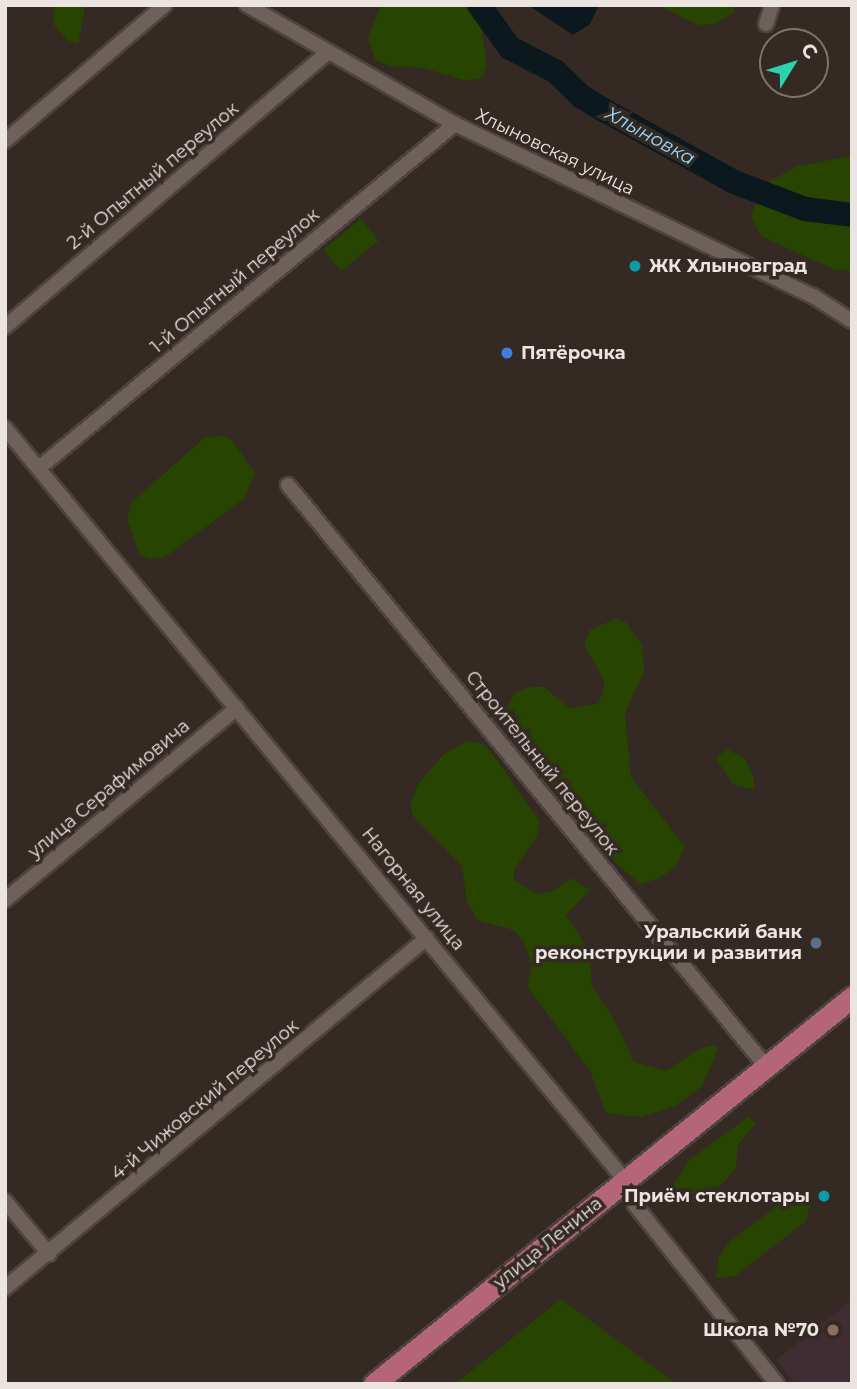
<!DOCTYPE html>
<meta charset="utf-8">
<style>
body{margin:0}
#map{position:relative;width:857px;height:1389px;overflow:hidden;background:#342923;font-family:Montserrat,sans-serif}
div>[style]{position:absolute}
.education>*{inset:0;background:#402d33}
.green>*{inset:0;background:#274500;transform-origin:0 0}
.water>*{inset:0;background:#0b191f}
.river>*{height:24px;margin:-12px;padding:0 12px;transform-origin:12px;border-radius:12px;background:#0b191f}
.roads{filter:drop-shadow(2px 0 #4d443f) drop-shadow(-2px 0 #4d443f) drop-shadow(0 2px #4d443f) drop-shadow(0 -2px #4d443f)}
.street>*{height:14px;margin:-7px;padding:0 7px;transform-origin:7px;border-radius:7px;background:#6e615b}
.primary>*{height:21px;margin:-10.5px;padding:0 10.5px;transform-origin:10.5px;border-radius:10.5px;background:#b56578}
.dots>*{width:19px;height:19px;translate:-50% -50%;box-sizing:border-box;border:4px solid #342923;border-radius:50%}
span{translate:-50% -50%;white-space:nowrap;text-align:center;line-height:1.15;-webkit-text-stroke:7px #342923;paint-order:stroke}
.street-label{font-size:18px;color:#ebe4e0}
.poi-label{font-size:18px;color:#ebe4e0;font-weight:700}
.left{translate:0 -50%;text-align:left}
.right{translate:-100% -50%;text-align:right}
.water-label{font-size:19px;color:#92dcfe;font-style:italic}
.frame{position:absolute;inset:0;border:7px solid #ebe4e0;pointer-events:none}
.north{position:absolute;left:759px;top:28px;width:70px;height:70px;box-sizing:border-box;background:#342923;border:2px solid #7d746f;border-radius:50%;rotate:52deg;font-size:19px;font-weight:700;line-height:28px;text-align:center;color:#ebe4e0}
.north::after{content:'';display:block;margin:auto;width:24px;height:32px;background:#28d5ad;clip-path:polygon(50% 0,100% 100%,50% 72%,0 100%)}
</style>
<div id="map">
<div class="education">
<div style="clip-path:polygon(852px 1300px,852px 1384px,795px 1384px,776px 1360px)"></div>
</div>
<div class="green">
<div style="clip-path:polygon(53px 5px,86px 5px,78px 43px,68px 41px,54px 25px)"></div>
<div style="clip-path:polygon(381px 5px,489px 5px,480px 21px,487px 66px,483px 77px,467px 81px,424px 68px,391px 66px,375px 60px,368px 38px)"></div>
<div style="clip-path:polygon(658px 5px,734px 5px,734px 12px,715px 24px,698px 25px)"></div>
<div style="clip-path:polygon(852px 156px,852px 271px,833px 269px,761px 236px,751px 216px,762px 186px,797px 166px)"></div>
<div style="left:361px;top:219px;width:28px;height:48px;rotate:51deg"></div>
<div style="clip-path:polygon(221px 435px,232px 440px,255px 473px,245px 498px,165px 557px,149px 559px,139px 554px,127px 518px,131px 503px,204px 438px)"></div>
<div style="clip-path:polygon(615px 619px,626px 622px,642px 645px,644px 672px,625px 713px,631px 777px,685px 847px,676px 866px,658px 879px,640px 884px,595px 844px,511px 728px,505px 711px,516px 692px,531px 687px,544px 687px,571px 709px,599px 703px,605px 682px,584px 645px,590px 630px)"></div>
<div style="clip-path:polygon(466px 741px,483px 744px,491px 752px,540px 822px,537px 837px,514px 869px,514px 880px,537px 894px,553px 891px,571px 878px,590px 890px,566px 915px,589px 951px,592px 986px,615px 1021px,634px 1062px,666px 1071px,699px 1049px,715px 1045px,718px 1049px,702px 1086px,676px 1106px,641px 1117px,606px 1113px,590px 1071px,527px 986px,532px 965px,524px 942px,513px 930px,477px 920px,467px 901px,462px 866px,413px 816px,410px 805px,418px 784px,443px 755px)"></div>
<div style="clip-path:polygon(727px 749px,745px 759px,754px 778px,754px 790px,734px 785px,716px 759px)"></div>
<div style="clip-path:polygon(748px 1117px,756px 1123px,738px 1144px,736px 1168px,724px 1182px,696px 1202px,684px 1205px,671px 1200px,670px 1190px,690px 1159px)"></div>
<div style="clip-path:polygon(802px 1199px,810px 1206px,806px 1221px,735px 1276px,716px 1278px,719px 1256px,730px 1241px,781px 1203px)"></div>
<div style="clip-path:polygon(561px 1299px,677px 1384px,455px 1384px)"></div>
</div>
<div class="water">
<div style="clip-path:polygon(528px 5px,599px 5px,590px 24px,573px 35px)"></div>
</div>
<div class="river">
<div style="left:479px;top:5px;width:53px;rotate:54.2deg"></div>
<div style="left:510px;top:48px;width:51px;rotate:27.1deg"></div>
<div style="left:555px;top:71px;width:37px;rotate:44deg"></div>
<div style="left:582px;top:97px;width:23px;rotate:31deg"></div>
<div style="left:602px;top:109px;width:151px;rotate:28.9deg"></div>
<div style="left:734px;top:182px;width:76px;rotate:20.8deg"></div>
<div style="left:805px;top:209px;width:47px;rotate:7.3deg"></div>
</div>
<div class="roads">
<div class="street">
<div style="left:247px;top:5px;width:240px;rotate:29.8deg"></div>
<div style="left:455px;top:124px;width:397px;rotate:25.7deg"></div>
<div style="left:813px;top:296px;width:46px;rotate:32.7deg"></div>
<div style="left:766px;top:24px;width:20px;rotate:-72deg"></div>
<div style="left:5px;top:141px;width:210px;rotate:-40.4deg"></div>
<div style="left:5px;top:327px;width:421px;rotate:-40.4deg"></div>
<div style="left:5px;top:428px;width:975px;rotate:50.5deg"></div>
<div style="left:625px;top:1180px;width:27px;rotate:68deg"></div>
<div style="left:635px;top:1205px;width:228px;rotate:51.6deg"></div>
<div style="left:39px;top:468px;width:540px;rotate:-39.59deg"></div>
<div style="left:288px;top:485px;width:751px;rotate:50.57deg"></div>
<div style="left:5px;top:900px;width:301px;rotate:-39.6deg"></div>
<div style="left:5px;top:1201px;width:69px;rotate:50.3deg"></div>
<div style="left:5px;top:1288px;width:548px;rotate:-39.67deg"></div>
</div>
<div class="primary">
<div style="left:374px;top:1384px;width:615px;rotate:-38.99deg"></div>
</div>
</div>
<div class="dots">
<div style="left:635px;top:266px;background:#0f9aa8"></div>
<div style="left:507px;top:353px;background:#3f7fe0"></div>
<div style="left:816px;top:943px;background:#5c6f8a"></div>
<div style="left:824px;top:1196px;background:#0f9aa8"></div>
<div style="left:833px;top:1330px;background:#8d6e63"></div>
</div>
<div class="street-label">
<span style="left:555px;top:152px;rotate:26deg">Хлыновская улица</span>
<span style="left:153px;top:176px;rotate:-40deg">2-й Опытный переулок</span>
<span style="left:235px;top:281px;rotate:-40deg">1-й Опытный переулок</span>
<span style="left:542px;top:763px;rotate:51deg">Строительный переулок</span>
<span style="left:109px;top:789px;rotate:-40deg">улица Серафимовича</span>
<span style="left:413px;top:889px;rotate:51deg">Нагорная улица</span>
<span style="left:205px;top:1100px;rotate:-40deg">4-й Чижовский переулок</span>
<span style="left:548px;top:1243px;rotate:-39deg">улица Ленина</span>
</div>
<div class="poi-label">
<span class="left" style="left:649px;top:266px">ЖК Хлыновград</span>
<span class="left" style="left:521px;top:353px">Пятёрочка</span>
<span class="right" style="left:802px;top:943px">Уральский банк<br>реконструкции и развития</span>
<span class="right" style="left:810px;top:1196px">Приём стеклотары</span>
<span class="right" style="left:819px;top:1330px">Школа №70</span>
</div>
<div class="water-label">
<span style="left:650px;top:136px;rotate:29deg">Хлыновка</span>
</div>
<div class="frame"></div>
<div class="north">С</div>
</div>
